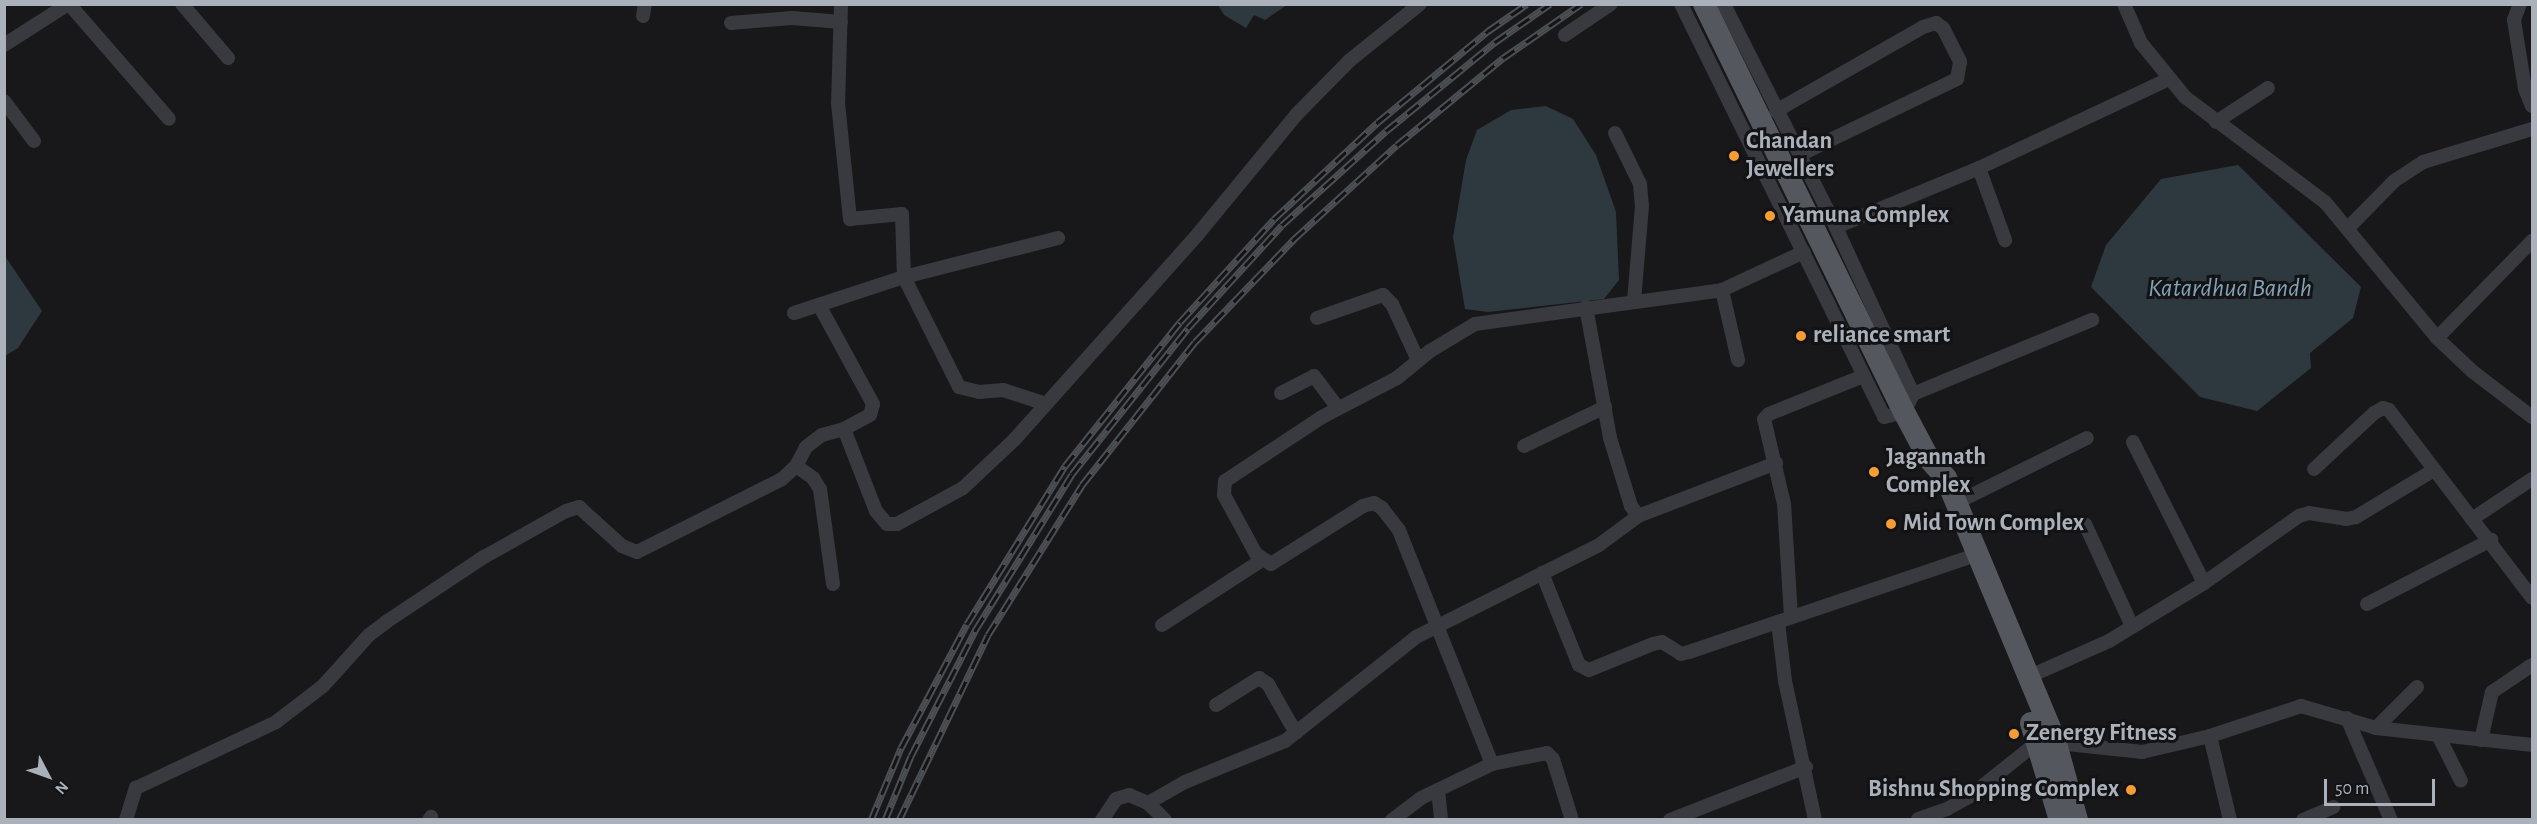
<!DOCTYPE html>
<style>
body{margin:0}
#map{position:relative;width:2537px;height:824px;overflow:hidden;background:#18181a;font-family:"Alegreya Sans",sans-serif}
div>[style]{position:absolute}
.water>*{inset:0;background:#2d393e}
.street>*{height:14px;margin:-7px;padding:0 7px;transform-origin:7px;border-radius:7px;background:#393a3f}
.primary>*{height:22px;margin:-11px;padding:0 11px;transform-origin:11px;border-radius:11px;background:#54585e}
.rail>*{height:7px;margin-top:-3.5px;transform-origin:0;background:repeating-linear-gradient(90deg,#131315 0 14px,#4b4f54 0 28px);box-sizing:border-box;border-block:2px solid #4b4f54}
.dots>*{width:16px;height:16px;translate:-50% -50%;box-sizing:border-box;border:3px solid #131315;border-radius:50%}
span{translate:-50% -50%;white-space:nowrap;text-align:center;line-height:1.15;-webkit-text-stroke:6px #131315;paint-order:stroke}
.poi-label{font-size:24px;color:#aab1ba;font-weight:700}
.left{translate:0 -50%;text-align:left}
.right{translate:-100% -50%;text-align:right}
.water-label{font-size:26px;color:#80a3b5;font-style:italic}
.frame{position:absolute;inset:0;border:6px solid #aab1ba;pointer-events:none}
.north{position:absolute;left:18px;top:746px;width:60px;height:60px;-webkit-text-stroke:4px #131315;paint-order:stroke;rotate:131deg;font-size:16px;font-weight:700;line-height:24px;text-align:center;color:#aab1ba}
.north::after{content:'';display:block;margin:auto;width:21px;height:27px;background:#aab1ba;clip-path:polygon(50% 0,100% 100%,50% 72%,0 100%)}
.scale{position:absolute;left:2324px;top:779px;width:111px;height:27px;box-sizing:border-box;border:3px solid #aab1ba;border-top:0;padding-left:8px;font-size:18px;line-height:21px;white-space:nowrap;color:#aab1ba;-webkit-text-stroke:4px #131315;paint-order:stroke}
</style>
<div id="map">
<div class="water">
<div style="clip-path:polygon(1218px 5px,1287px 5px,1265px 20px,1254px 15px,1246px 28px,1224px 15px)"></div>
<div style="clip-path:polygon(1546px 106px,1573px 119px,1596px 155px,1616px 212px,1619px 280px,1604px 299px,1488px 312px,1465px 309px,1453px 237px,1466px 160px,1477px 130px,1511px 110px)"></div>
<div style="clip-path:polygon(2238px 165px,2361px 287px,2353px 318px,2310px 353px,2311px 368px,2257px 411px,2200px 397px,2091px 287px,2106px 245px,2161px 179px)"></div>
<div style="clip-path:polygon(5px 256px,42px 311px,18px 348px,5px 356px)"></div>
</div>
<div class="street">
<div style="left:69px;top:4px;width:152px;rotate:49deg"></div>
<div style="left:182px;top:4px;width:71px;rotate:49.6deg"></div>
<div style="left:841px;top:4px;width:99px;rotate:91.7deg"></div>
<div style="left:838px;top:103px;width:117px;rotate:84.1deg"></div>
<div style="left:850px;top:219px;width:52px;rotate:-5.5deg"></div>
<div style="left:902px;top:214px;width:63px;rotate:88.2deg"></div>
<div style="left:904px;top:277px;width:123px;rotate:63.4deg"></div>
<div style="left:959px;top:387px;width:21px;rotate:14deg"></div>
<div style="left:979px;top:392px;width:24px;rotate:-5deg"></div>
<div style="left:1003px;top:390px;width:42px;rotate:18deg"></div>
<div style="left:1681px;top:4px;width:460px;rotate:63.8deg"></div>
<div style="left:1884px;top:417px;width:21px;rotate:-14deg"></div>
<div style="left:1904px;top:412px;width:20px;rotate:-63deg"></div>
<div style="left:1913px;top:394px;width:184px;rotate:-114.8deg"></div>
<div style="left:1836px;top:227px;width:250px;rotate:-116.7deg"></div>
<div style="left:2124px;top:4px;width:43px;rotate:66.4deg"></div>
<div style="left:2141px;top:43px;width:70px;rotate:50.8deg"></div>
<div style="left:2185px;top:97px;width:175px;rotate:36.9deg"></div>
<div style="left:2325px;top:202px;width:176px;rotate:50.5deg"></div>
<div style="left:2437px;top:338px;width:48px;rotate:43.3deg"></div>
<div style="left:2472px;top:371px;width:76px;rotate:37.5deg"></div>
<div style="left:2520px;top:4px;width:17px;rotate:111deg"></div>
<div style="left:2514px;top:20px;width:70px;rotate:80.9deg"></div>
<div style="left:2525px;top:89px;width:18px;rotate:68deg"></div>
<div style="left:643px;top:16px;width:12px;rotate:-81deg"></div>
<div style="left:731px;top:23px;width:61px;rotate:-4.7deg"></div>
<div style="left:792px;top:18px;width:49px;rotate:4.7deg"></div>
<div style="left:1565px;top:35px;width:55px;rotate:-34deg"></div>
<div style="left:4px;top:45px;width:76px;rotate:-32.6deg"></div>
<div style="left:4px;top:101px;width:50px;rotate:53.1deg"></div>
<div style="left:1776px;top:111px;width:169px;rotate:-29.7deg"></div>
<div style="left:1923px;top:27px;width:14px;rotate:-17deg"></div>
<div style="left:1936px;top:23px;width:9px;rotate:36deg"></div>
<div style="left:1943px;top:28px;width:38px;rotate:63deg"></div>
<div style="left:1960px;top:62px;width:17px;rotate:100deg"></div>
<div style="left:1957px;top:79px;width:175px;rotate:154.3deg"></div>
<div style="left:2216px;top:122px;width:62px;rotate:-33.2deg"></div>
<div style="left:1615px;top:133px;width:57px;rotate:63.9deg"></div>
<div style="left:1640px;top:184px;width:22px;rotate:85deg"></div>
<div style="left:1642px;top:206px;width:95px;rotate:94.8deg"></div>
<div style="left:1979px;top:168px;width:77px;rotate:70.1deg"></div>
<div style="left:1836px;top:227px;width:155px;rotate:-22.4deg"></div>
<div style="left:1979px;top:168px;width:210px;rotate:-25.1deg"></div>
<div style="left:2349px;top:227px;width:64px;rotate:-45.6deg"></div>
<div style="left:2394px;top:181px;width:35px;rotate:-33deg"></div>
<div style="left:2423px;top:162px;width:114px;rotate:-16.8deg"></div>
<div style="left:1722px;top:290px;width:72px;rotate:77.1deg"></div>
<div style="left:819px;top:305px;width:113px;rotate:61.4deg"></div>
<div style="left:873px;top:404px;width:11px;rotate:105deg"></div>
<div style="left:870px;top:415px;width:30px;rotate:152deg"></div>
<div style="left:1586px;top:307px;width:133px;rotate:79.6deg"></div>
<div style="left:1610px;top:438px;width:71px;rotate:72.8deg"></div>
<div style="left:1631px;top:506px;width:12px;rotate:55deg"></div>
<div style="left:1638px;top:516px;width:148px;rotate:-21deg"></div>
<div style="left:794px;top:313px;width:116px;rotate:-18.1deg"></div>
<div style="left:904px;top:277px;width:159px;rotate:-14.2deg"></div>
<div style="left:1317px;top:318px;width:70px;rotate:-19.2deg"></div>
<div style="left:1383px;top:295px;width:13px;rotate:45deg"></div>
<div style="left:1392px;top:304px;width:62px;rotate:65.1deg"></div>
<div style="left:2437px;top:338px;width:136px;rotate:-45.6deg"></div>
<div style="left:1281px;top:393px;width:37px;rotate:-27deg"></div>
<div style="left:1314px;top:376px;width:40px;rotate:53deg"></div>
<div style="left:1913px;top:394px;width:194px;rotate:-22.5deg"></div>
<div style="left:2133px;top:442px;width:158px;rotate:63.3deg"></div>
<div style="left:1524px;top:446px;width:90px;rotate:-25.7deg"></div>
<div style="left:796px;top:466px;width:21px;rotate:35deg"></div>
<div style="left:813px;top:478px;width:13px;rotate:58deg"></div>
<div style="left:820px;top:489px;width:96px;rotate:82.2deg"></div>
<div style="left:2314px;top:469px;width:82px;rotate:-43deg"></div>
<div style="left:2374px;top:413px;width:10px;rotate:-29deg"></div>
<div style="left:2383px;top:408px;width:6px;rotate:18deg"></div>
<div style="left:2389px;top:410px;width:236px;rotate:52.7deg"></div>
<div style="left:1956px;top:503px;width:146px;rotate:-26.4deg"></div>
<div style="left:2472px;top:519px;width:72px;rotate:-33.7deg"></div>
<div style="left:2085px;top:524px;width:112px;rotate:65.3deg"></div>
<div style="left:1542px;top:573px;width:99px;rotate:68.1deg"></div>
<div style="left:1579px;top:665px;width:11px;rotate:27deg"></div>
<div style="left:1589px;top:670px;width:69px;rotate:-22.1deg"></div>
<div style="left:1653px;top:644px;width:9px;rotate:-13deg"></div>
<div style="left:1662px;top:642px;width:22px;rotate:32deg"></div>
<div style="left:1681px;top:654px;width:8px;rotate:-14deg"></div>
<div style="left:1689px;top:652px;width:293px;rotate:-18.7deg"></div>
<div style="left:2367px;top:604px;width:140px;rotate:-27.3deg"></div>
<div style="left:1791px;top:617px;width:113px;rotate:-93.5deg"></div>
<div style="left:1784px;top:504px;width:87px;rotate:-103.2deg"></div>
<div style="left:1764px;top:419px;width:7px;rotate:-45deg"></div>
<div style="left:1769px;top:414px;width:101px;rotate:-22deg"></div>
<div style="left:1778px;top:622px;width:59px;rotate:83.2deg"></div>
<div style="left:1785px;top:681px;width:142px;rotate:77.8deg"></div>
<div style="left:1162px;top:625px;width:119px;rotate:-33deg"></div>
<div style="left:2028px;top:677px;width:89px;rotate:-24deg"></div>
<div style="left:2109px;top:641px;width:111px;rotate:-31.4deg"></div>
<div style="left:2204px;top:583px;width:116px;rotate:-35.2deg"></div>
<div style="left:2299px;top:516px;width:10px;rotate:-17deg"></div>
<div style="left:2309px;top:513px;width:37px;rotate:9deg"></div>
<div style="left:2346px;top:519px;width:10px;rotate:-11deg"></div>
<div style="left:2356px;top:517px;width:91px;rotate:-31.1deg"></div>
<div style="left:1216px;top:705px;width:51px;rotate:-32.1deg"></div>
<div style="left:1259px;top:678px;width:11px;rotate:34deg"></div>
<div style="left:1268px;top:684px;width:56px;rotate:60.3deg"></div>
<div style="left:2347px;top:718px;width:111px;rotate:66.7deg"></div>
<div style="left:2376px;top:728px;width:58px;rotate:-45deg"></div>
<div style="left:2438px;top:735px;width:51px;rotate:63.4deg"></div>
<div style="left:2210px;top:736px;width:86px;rotate:76.6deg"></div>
<div style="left:2481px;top:740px;width:49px;rotate:-77.1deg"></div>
<div style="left:2492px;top:692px;width:48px;rotate:-34deg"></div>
<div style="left:1492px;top:764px;width:56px;rotate:-11.3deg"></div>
<div style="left:1547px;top:753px;width:8px;rotate:45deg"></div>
<div style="left:1553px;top:759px;width:64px;rotate:72.7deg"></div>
<div style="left:1438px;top:790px;width:30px;rotate:84deg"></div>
<div style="left:1148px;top:803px;width:24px;rotate:45deg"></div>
<div style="left:1918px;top:819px;width:31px;rotate:-19deg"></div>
<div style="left:1947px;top:809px;width:26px;rotate:-29deg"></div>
<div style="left:1970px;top:796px;width:88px;rotate:-38.6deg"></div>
<div style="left:2039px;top:741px;width:104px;rotate:6.1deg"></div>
<div style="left:2142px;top:752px;width:70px;rotate:-13.2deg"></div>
<div style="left:2210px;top:736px;width:96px;rotate:-18.2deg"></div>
<div style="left:2301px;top:706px;width:78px;rotate:16.3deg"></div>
<div style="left:2376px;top:728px;width:157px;rotate:6.2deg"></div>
<div style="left:126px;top:820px;width:34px;rotate:-73deg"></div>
<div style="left:136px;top:788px;width:155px;rotate:-25.2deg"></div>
<div style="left:276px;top:722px;width:59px;rotate:-37.5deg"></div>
<div style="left:323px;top:686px;width:69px;rotate:-48deg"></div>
<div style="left:369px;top:635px;width:21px;rotate:-37deg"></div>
<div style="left:386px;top:622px;width:118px;rotate:-33.6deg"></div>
<div style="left:484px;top:557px;width:94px;rotate:-29.3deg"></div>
<div style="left:566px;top:511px;width:14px;rotate:-17deg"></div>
<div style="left:579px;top:507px;width:58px;rotate:42.2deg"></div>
<div style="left:622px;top:546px;width:16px;rotate:22deg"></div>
<div style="left:637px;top:552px;width:162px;rotate:-26.7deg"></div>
<div style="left:782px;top:479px;width:19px;rotate:-43deg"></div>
<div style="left:796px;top:466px;width:21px;rotate:-62deg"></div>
<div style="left:806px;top:447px;width:20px;rotate:-37deg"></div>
<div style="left:822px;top:435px;width:23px;rotate:-15deg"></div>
<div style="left:844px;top:429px;width:88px;rotate:68.7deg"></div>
<div style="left:876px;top:511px;width:17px;rotate:50deg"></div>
<div style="left:887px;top:524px;width:10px"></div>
<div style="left:897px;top:524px;width:75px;rotate:-28.6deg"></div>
<div style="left:963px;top:488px;width:70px;rotate:-43.3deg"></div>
<div style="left:1014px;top:440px;width:276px;rotate:-48.2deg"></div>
<div style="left:1198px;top:234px;width:154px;rotate:-50.5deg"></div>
<div style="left:1296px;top:115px;width:76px;rotate:-45.5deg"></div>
<div style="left:1349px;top:61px;width:91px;rotate:-38.8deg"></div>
<div style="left:429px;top:820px;width:4px;rotate:-56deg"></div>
<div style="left:1102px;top:820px;width:25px;rotate:-56deg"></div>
<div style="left:1116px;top:799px;width:14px;rotate:-17deg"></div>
<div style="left:1129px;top:795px;width:21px;rotate:23deg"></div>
<div style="left:1148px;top:803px;width:43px;rotate:-29.6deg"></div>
<div style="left:1185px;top:782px;width:108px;rotate:-22.3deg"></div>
<div style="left:1285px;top:741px;width:167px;rotate:-38.4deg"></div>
<div style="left:1416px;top:637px;width:205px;rotate:-26.7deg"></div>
<div style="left:1599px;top:545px;width:49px;rotate:-36.6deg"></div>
<div style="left:1392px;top:820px;width:36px;rotate:-37deg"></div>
<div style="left:1421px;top:798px;width:79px;rotate:-25.6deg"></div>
<div style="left:1492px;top:764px;width:252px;rotate:-111.7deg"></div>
<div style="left:1399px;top:530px;width:28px;rotate:-128deg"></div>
<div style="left:1382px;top:508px;width:9px;rotate:-148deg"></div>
<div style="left:1374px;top:503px;width:11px;rotate:165deg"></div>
<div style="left:1363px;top:506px;width:109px;rotate:147.8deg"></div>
<div style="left:1271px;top:564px;width:18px;rotate:-146deg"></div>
<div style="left:1256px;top:554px;width:67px;rotate:-118.5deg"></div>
<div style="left:1224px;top:495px;width:14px;rotate:-86deg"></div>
<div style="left:1225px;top:481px;width:116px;rotate:-33.4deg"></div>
<div style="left:1322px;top:417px;width:85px;rotate:-27.5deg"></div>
<div style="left:1397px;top:378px;width:43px;rotate:-39.3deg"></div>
<div style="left:1430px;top:351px;width:52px;rotate:-31deg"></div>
<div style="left:1475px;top:324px;width:249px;rotate:-7.8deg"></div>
<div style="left:1722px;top:290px;width:90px;rotate:-24.9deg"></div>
<div style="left:1670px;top:820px;width:146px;rotate:-21.3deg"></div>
<div style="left:2303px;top:820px;width:33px;rotate:-23deg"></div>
</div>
<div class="primary">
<div style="left:1704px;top:4px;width:454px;rotate:63.9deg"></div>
<div style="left:1904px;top:412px;width:53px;rotate:62deg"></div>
<div style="left:1929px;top:459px;width:25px;rotate:48deg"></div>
<div style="left:1946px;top:478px;width:284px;rotate:67.4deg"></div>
<div style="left:2055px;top:740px;width:83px;rotate:74.6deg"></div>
<div style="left:2031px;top:723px;width:101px;rotate:73.4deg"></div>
</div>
<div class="rail">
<div style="left:871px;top:820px;width:78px;rotate:-67.4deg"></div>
<div style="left:901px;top:748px;width:140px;rotate:-62deg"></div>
<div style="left:967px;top:624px;width:186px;rotate:-58.2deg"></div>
<div style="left:1065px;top:466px;width:184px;rotate:-51.4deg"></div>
<div style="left:1180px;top:322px;width:139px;rotate:-47.6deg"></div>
<div style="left:1274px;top:219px;width:142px;rotate:-43deg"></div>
<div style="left:1378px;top:122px;width:143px;rotate:-39.6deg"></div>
<div style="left:1488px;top:31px;width:47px;rotate:-34.7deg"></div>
<div style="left:885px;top:820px;width:69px;rotate:-67.9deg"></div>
<div style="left:911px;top:756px;width:143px;rotate:-62.9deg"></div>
<div style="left:976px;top:629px;width:182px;rotate:-58.2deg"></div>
<div style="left:1072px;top:474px;width:186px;rotate:-51.5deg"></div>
<div style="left:1188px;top:328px;width:139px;rotate:-47.6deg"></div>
<div style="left:1282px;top:225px;width:140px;rotate:-42.1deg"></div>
<div style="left:1386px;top:131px;width:141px;rotate:-39.2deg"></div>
<div style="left:1495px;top:42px;width:67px;rotate:-34.6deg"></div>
<div style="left:899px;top:820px;width:205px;rotate:-64.3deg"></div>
<div style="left:988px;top:635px;width:177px;rotate:-57.9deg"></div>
<div style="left:1082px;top:485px;width:182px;rotate:-51.7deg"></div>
<div style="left:1195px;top:342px;width:143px;rotate:-46.1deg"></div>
<div style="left:1294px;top:239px;width:139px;rotate:-42.4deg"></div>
<div style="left:1397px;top:145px;width:137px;rotate:-39.4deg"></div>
<div style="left:1503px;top:58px;width:95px;rotate:-34.7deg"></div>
</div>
<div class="dots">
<div style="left:1734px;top:156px;background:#f49d35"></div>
<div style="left:1770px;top:216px;background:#f49d35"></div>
<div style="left:1801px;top:336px;background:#f49d35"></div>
<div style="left:1874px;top:472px;background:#f49d35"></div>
<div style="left:1891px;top:524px;background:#f49d35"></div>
<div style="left:2014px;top:734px;background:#f49d35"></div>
<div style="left:2131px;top:790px;background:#f49d35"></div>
</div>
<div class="poi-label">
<span class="left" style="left:1746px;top:156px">Chandan<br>Jewellers</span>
<span class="left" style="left:1782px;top:216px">Yamuna Complex</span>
<span class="left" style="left:1813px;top:336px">reliance smart</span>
<span class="left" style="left:1886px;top:472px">Jagannath<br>Complex</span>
<span class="left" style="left:1903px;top:524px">Mid Town Complex</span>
<span class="left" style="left:2026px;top:734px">Zenergy Fitness</span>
<span class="right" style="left:2119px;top:790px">Bishnu Shopping Complex</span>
</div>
<div class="water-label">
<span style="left:2230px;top:289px">Katardhua Bandh</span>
</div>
<div class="frame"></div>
<div class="north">N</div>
<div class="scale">50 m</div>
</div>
